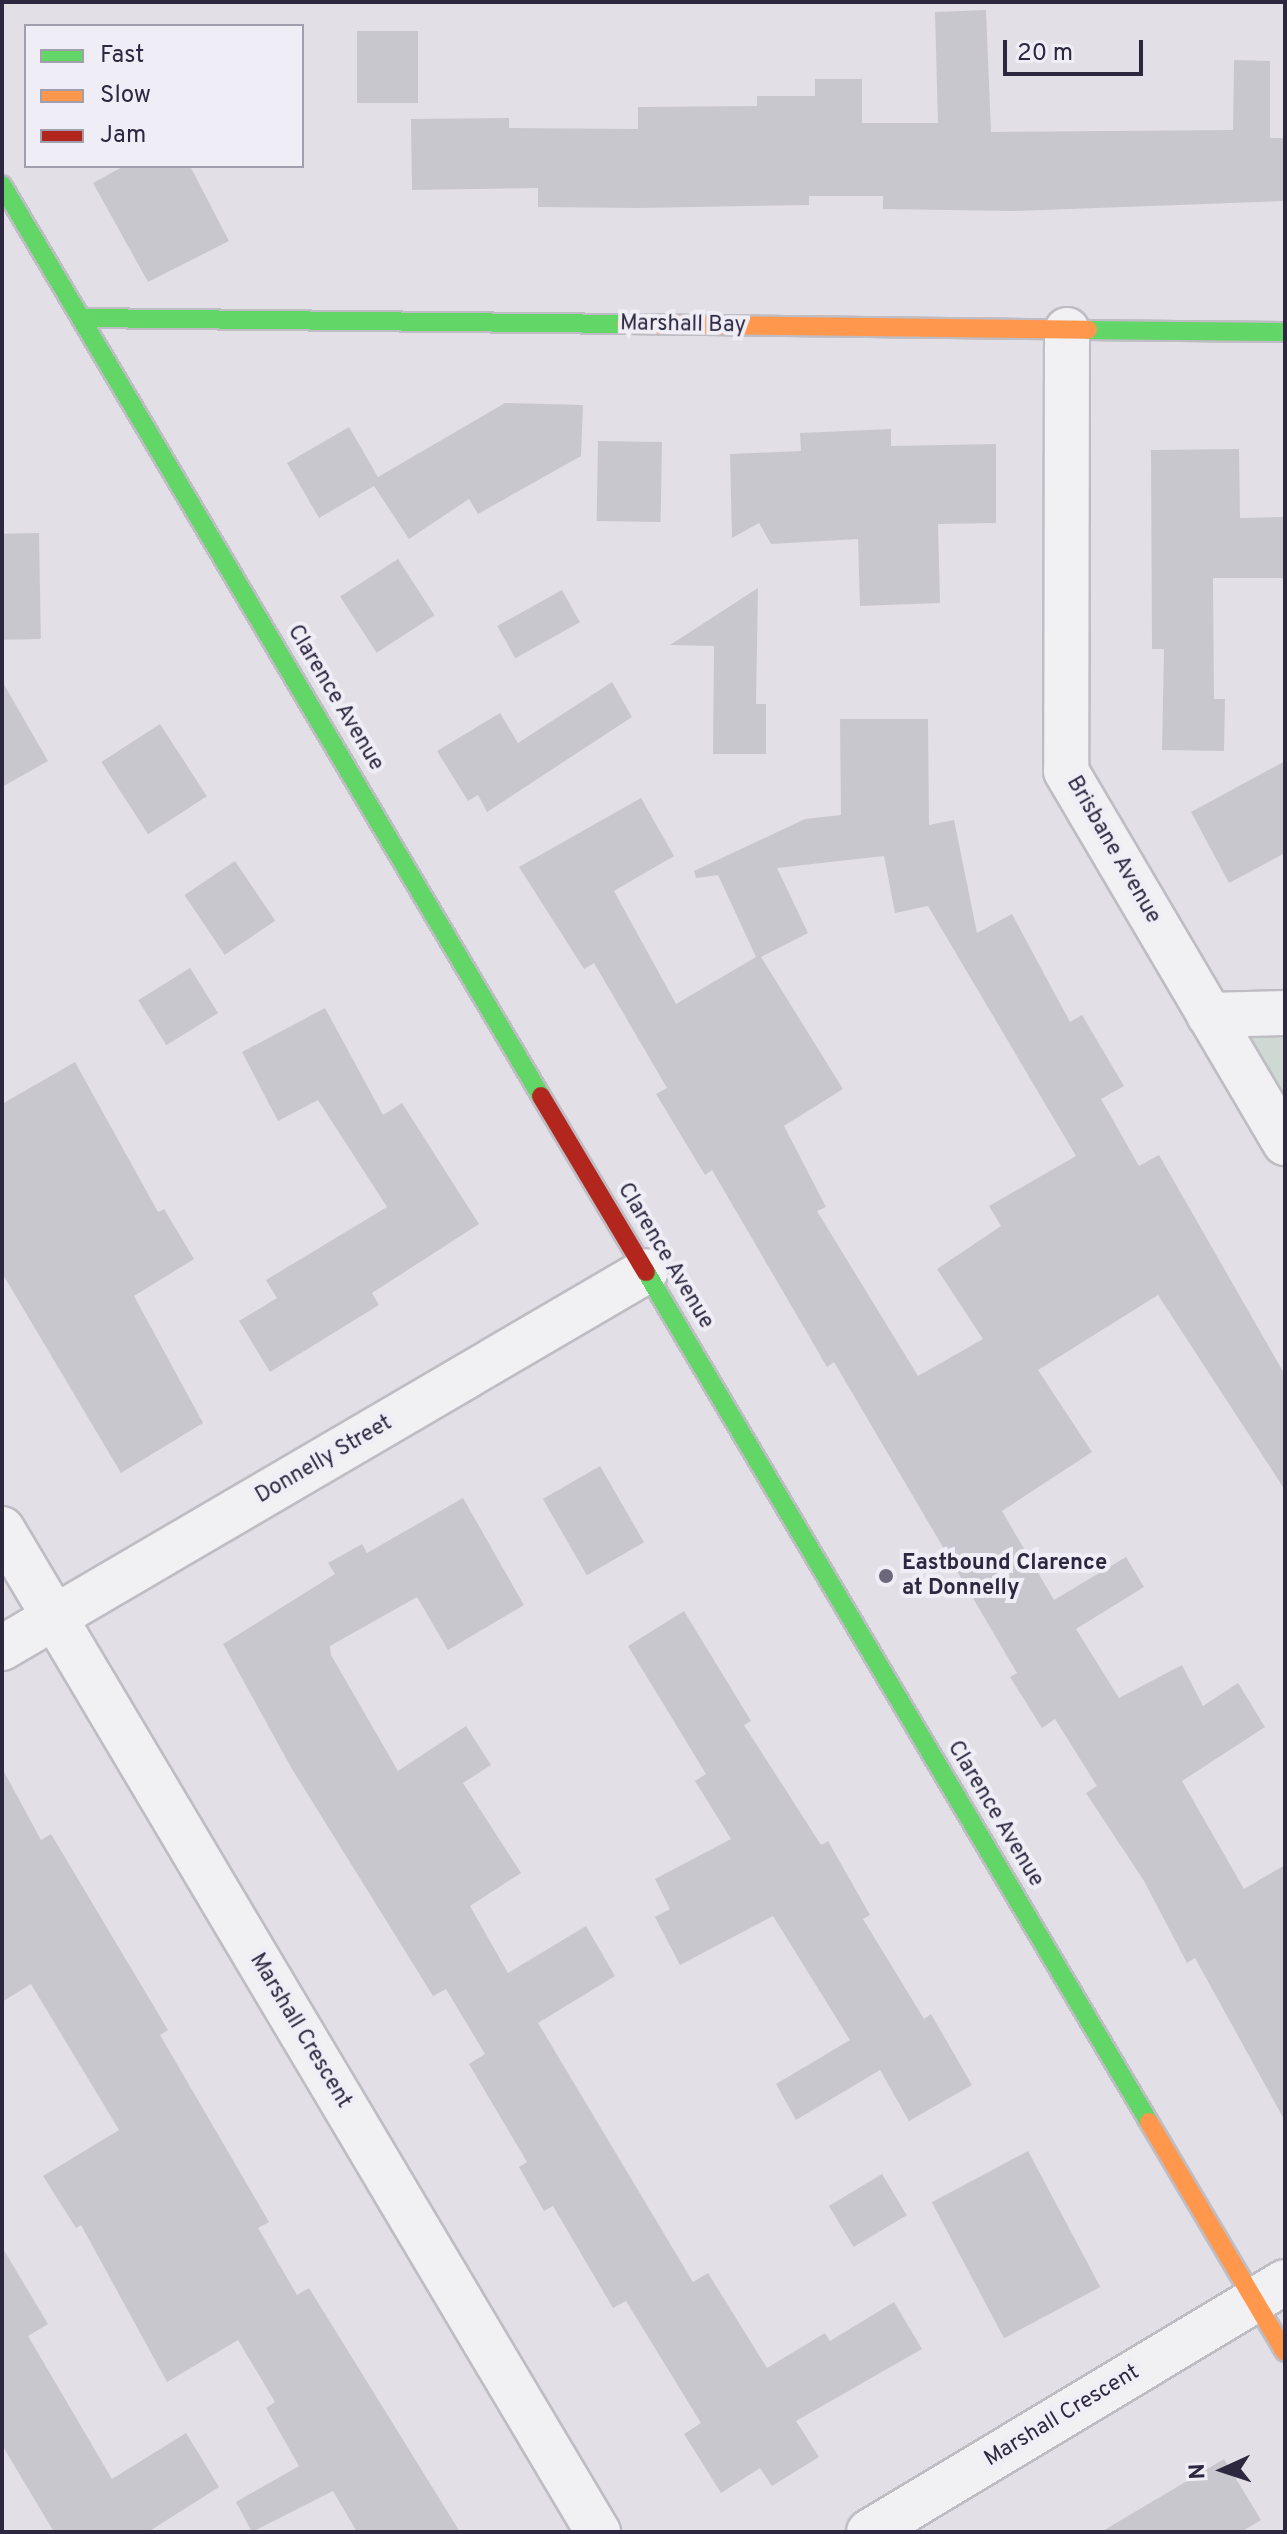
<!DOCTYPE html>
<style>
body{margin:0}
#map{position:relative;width:1287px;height:2534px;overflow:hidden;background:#e2e0e6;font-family:Overpass,sans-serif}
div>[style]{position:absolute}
.green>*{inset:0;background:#cfd9d4}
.building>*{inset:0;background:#c9c7ce;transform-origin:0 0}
.roads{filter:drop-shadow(2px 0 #bfbdc4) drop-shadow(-2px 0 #bfbdc4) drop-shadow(0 2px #bfbdc4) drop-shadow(0 -2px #bfbdc4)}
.street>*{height:44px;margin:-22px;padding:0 22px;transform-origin:22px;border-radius:22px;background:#f1f0f3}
.fast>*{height:18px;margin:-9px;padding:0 9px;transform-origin:9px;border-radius:9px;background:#63d668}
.slow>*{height:18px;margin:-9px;padding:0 9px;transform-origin:9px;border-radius:9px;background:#ff974d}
.jam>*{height:18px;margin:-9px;padding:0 9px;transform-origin:9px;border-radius:9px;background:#b3261e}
.dots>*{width:22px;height:22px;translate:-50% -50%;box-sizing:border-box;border:4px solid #efeef6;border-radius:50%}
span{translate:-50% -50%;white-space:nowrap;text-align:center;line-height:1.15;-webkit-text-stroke:8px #efeef6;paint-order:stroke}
.street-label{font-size:22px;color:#2d2740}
.poi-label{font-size:22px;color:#2d2740;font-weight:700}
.left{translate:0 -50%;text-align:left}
.frame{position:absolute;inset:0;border:4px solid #2d2740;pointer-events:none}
.legend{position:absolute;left:24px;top:24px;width:280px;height:144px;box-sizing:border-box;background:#efeef6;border:2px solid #a19ead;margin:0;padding:10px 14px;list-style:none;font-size:24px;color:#2d2740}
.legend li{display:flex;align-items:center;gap:16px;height:40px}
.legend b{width:40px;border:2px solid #a19ead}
.north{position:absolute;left:1183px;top:2430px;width:80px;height:80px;-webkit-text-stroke:6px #efeef6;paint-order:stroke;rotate:267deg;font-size:22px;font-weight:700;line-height:32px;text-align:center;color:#2d2740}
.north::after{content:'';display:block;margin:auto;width:28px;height:36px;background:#2d2740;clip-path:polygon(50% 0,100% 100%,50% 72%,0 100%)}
.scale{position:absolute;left:1003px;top:40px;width:140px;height:36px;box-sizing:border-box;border:4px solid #2d2740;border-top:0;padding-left:10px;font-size:24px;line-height:28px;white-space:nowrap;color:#2d2740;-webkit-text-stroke:6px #efeef6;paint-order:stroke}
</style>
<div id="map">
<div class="green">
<div style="clip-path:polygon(1285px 1013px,1285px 1143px,1209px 1015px)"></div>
</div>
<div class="building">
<div style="clip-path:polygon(986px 10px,991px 132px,1233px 130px,1234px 60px,1270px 61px,1270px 138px,1285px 138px,1285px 201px,1013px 211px,883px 209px,883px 196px,809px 196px,809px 205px,639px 208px,538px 207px,538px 188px,412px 190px,411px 119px,509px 118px,509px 128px,638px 129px,638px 107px,757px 106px,757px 96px,815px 96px,815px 79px,862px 79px,862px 123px,938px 123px,935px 12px)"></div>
<div style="left:357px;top:31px;width:61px;height:72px"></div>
<div style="clip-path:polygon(124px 166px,190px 166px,229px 241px,148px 282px,93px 183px)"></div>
<div style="clip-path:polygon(505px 403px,583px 405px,581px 456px,478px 514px,469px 499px,409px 539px,374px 486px,319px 518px,287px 463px,349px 427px,378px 477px)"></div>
<div style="clip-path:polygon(891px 429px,891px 446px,996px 444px,996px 523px,938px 524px,940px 603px,860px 606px,858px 539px,771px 544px,759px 523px,732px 538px,730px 454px,801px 451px,800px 433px)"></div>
<div style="left:598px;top:441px;width:64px;height:80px;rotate:1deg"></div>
<div style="clip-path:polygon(1239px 449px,1240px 518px,1285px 517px,1285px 578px,1213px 578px,1214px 699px,1225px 699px,1224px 751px,1162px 750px,1164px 649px,1152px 649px,1151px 450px)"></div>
<div style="left:39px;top:533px;width:106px;height:37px;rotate:89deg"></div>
<div style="left:398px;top:559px;width:67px;height:69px;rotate:57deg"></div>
<div style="clip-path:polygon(758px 588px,756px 704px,766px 704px,766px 754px,713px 754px,714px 646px,670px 645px)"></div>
<div style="left:562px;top:590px;width:37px;height:74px;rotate:61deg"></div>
<div style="clip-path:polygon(2px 681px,48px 761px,2px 787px)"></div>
<div style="clip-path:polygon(612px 682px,632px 717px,487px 812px,478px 795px,468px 801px,437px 751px,500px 713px,518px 743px)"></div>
<div style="clip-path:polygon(evenodd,840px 719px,928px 719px,929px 825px,954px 820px,977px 933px,1012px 914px,1070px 1022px,1082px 1015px,1124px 1086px,1101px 1099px,1139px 1166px,1159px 1155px,1285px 1375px,1285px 1490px,1158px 1295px,1038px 1370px,1092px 1452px,1002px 1511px,1054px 1600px,1126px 1557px,1144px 1587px,1076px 1629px,1119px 1698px,1182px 1665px,1203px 1706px,1238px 1683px,1265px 1727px,1182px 1781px,1244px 1889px,1285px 1865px,1285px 2121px,1195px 1958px,1187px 1963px,1144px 1881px,1086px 1793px,1097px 1786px,1055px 1719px,1042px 1728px,1010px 1677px,1017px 1673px,834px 1362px,827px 1367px,712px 1170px,705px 1175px,656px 1094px,667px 1088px,594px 963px,584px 969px,519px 867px,641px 798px,674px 856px,614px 891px,676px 1004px,756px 957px,718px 875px,696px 878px,694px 871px,805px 819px,841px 815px,840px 719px,884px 856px,895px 913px,928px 906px,1076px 1156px,989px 1206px,1001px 1226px,937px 1269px,983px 1339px,918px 1376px,817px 1211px,826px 1207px,784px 1126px,843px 1089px,761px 957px,808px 933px,777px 868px,884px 856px)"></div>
<div style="left:160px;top:724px;width:86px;height:70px;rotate:57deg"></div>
<div style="clip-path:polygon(1285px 761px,1285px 853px,1229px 883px,1191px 812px)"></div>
<div style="left:235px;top:861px;width:72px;height:61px;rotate:56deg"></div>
<div style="left:190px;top:968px;width:53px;height:61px;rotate:58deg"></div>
<div style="clip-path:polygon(325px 1008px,383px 1115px,402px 1103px,479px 1224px,372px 1293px,379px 1305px,270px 1372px,239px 1321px,277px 1298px,266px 1280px,387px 1207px,318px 1100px,278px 1121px,242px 1052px)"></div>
<div style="clip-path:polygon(75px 1062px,158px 1212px,164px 1209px,194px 1259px,134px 1296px,203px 1423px,121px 1473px,2px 1273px,2px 1104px)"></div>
<div style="left:600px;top:1466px;width:88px;height:66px;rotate:60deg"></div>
<div style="clip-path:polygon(463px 1498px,524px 1605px,448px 1650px,417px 1597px,330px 1646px,331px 1655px,398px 1771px,466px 1726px,491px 1765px,463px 1783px,521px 1873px,470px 1906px,508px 1973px,586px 1926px,615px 1976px,538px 2023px,693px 2282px,708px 2273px,767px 2368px,825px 2333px,830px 2341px,894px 2302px,922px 2349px,796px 2421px,819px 2457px,772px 2486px,760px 2468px,721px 2493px,684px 2434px,701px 2423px,626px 2301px,613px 2308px,553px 2206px,544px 2211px,519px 2167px,527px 2162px,469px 2064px,485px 2054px,446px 1989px,433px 1996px,292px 1769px,223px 1644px,335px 1574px,328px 1563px,362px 1544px,367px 1553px)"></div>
<div style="clip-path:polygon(684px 1611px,751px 1721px,744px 1725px,821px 1845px,828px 1841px,870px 1915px,863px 1919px,924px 2019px,931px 2014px,972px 2085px,909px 2121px,880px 2070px,796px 2120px,776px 2084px,850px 2040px,773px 1916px,680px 1965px,655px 1917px,670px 1909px,655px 1879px,731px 1839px,695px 1781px,706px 1774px,628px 1646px)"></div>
<div style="clip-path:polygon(2px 1768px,41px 1840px,51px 1834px,168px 2030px,160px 2035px,269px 2222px,258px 2228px,297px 2295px,309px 2288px,460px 2532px,357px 2532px,333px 2491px,252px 2532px,236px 2502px,299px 2466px,266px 2408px,275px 2402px,238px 2340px,167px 2382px,81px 2225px,76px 2228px,43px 2176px,119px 2130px,31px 1984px,2px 2002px)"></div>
<div style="left:1028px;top:2151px;width:154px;height:109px;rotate:62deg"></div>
<div style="left:882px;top:2174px;width:48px;height:62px;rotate:59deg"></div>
<div style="clip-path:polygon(2px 2247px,48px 2324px,28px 2336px,112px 2479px,186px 2433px,219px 2487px,148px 2532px,54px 2532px,2px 2445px)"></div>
<div style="clip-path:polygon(1224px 2459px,1261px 2520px,1241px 2532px,1101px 2532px)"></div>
</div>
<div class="roads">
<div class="street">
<div style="left:1067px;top:330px;width:441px;rotate:90.1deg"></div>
<div style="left:1066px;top:771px;width:432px;rotate:59.5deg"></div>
<div style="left:1209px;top:1015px;width:76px;rotate:-1.5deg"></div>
<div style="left:2px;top:1529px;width:1167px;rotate:59.28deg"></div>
<div style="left:2px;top:1648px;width:746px;rotate:-30.34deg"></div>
<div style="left:869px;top:2532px;width:485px;rotate:-31deg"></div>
</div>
<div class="fast">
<div style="left:2px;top:185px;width:1059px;rotate:59.39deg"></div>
<div style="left:82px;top:318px;width:544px;rotate:0.63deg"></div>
<div style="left:1088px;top:330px;width:197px;rotate:0.6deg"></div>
<div style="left:646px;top:1272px;width:988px;rotate:59.38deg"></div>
</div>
<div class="slow">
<div style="left:626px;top:324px;width:462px;rotate:0.7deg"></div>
<div style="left:1149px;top:2122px;width:267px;rotate:59.4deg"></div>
</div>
<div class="jam">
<div style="left:541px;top:1096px;width:205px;rotate:59.2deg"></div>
</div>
</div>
<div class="dots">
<div style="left:886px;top:1576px;background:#6c687a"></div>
</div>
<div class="street-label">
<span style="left:683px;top:325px;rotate:1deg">Marshall Bay</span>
<span style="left:335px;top:698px;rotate:59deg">Clarence Avenue</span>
<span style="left:1113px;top:850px;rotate:60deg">Brisbane Avenue</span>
<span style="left:665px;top:1256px;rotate:59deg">Clarence Avenue</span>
<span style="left:324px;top:1460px;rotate:-30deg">Donnelly Street</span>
<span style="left:995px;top:1814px;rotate:59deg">Clarence Avenue</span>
<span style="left:300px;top:2031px;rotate:59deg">Marshall Crescent</span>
<span style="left:1062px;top:2416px;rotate:-31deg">Marshall Crescent</span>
</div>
<div class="poi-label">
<span class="left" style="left:902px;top:1576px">Eastbound Clarence<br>at Donnelly</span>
</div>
<div class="frame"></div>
<ul class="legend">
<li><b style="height:10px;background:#63d668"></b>Fast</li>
<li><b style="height:10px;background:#ff974d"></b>Slow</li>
<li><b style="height:10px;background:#b3261e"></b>Jam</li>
</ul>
<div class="north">N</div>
<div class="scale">20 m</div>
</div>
